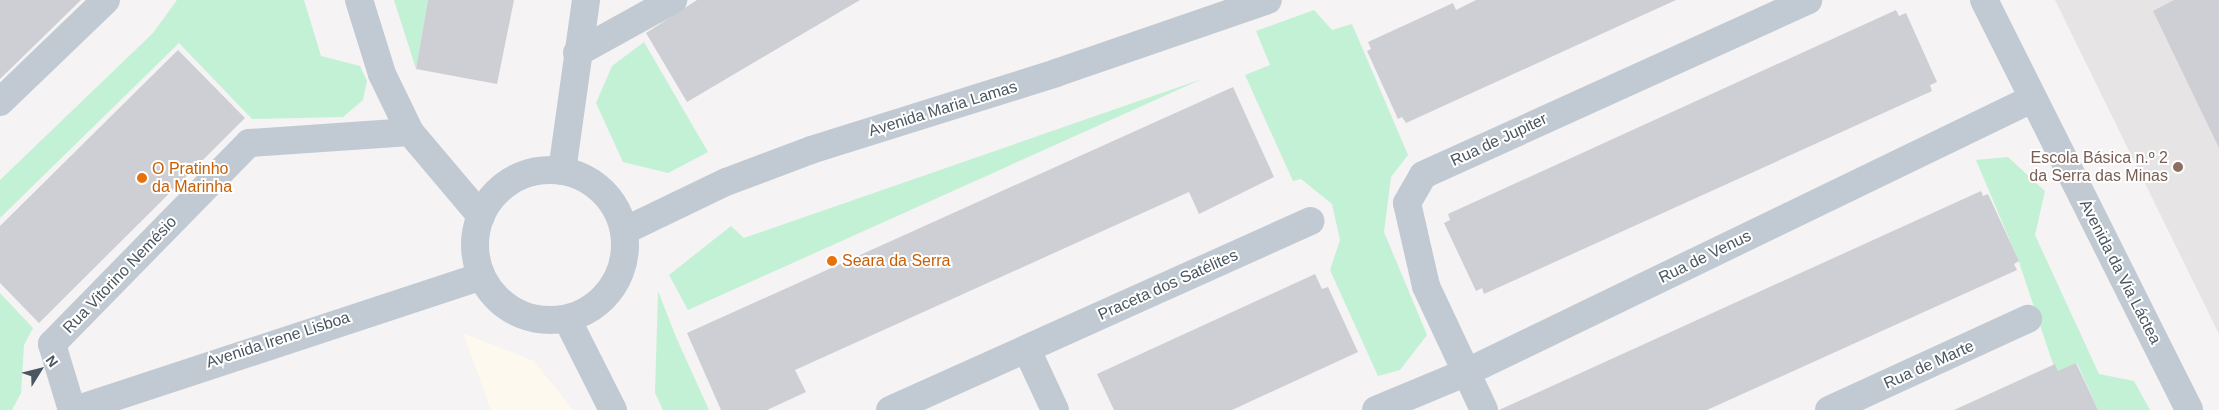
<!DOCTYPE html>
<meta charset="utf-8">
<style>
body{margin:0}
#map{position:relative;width:2219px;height:410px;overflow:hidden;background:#f5f3f3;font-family:Helvetica,sans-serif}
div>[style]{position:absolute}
.commercial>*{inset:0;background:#fdf9ef}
.education>*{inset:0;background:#e6e4e5}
.green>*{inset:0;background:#c3f1d5}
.building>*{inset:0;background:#cdcfd5}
.minor>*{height:28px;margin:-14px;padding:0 14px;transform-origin:14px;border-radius:14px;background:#c1cad2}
.minor>.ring{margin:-14px;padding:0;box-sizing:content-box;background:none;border:28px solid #c1cad2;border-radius:50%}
.dots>*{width:14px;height:14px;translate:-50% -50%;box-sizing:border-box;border:2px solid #fff;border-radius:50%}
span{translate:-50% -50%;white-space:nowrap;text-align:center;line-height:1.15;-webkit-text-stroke:4px #fff;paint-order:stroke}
.street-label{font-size:16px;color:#4a5661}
.education-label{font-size:16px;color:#785e54}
.right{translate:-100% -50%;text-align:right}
.food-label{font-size:16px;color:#c56008}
.left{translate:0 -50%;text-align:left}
.north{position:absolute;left:15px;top:345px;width:50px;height:50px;-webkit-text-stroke:4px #fff;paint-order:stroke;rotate:54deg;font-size:14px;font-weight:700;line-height:20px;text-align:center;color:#4a5661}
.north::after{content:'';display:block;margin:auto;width:18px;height:22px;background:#4a5661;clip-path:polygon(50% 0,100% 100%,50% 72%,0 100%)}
</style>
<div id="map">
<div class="commercial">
<div style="clip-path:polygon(463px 333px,534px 361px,573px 410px,491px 410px)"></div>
</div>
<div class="education">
<div style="clip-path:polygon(2055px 0,2219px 0,2219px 334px)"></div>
</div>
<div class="green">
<div style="clip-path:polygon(177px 0,304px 0,321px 56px,360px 66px,367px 81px,363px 100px,343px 117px,252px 119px,179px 43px,0 218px,0 180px,153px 33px)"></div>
<div style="clip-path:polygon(394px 0,428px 0,416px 69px)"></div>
<div style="clip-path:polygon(1314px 10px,1332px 30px,1352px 24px,1408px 155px,1391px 177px,1384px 232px,1427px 335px,1400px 370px,1378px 376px,1330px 270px,1340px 240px,1332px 204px,1301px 179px,1293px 181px,1245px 75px,1270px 65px,1256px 31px)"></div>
<div style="clip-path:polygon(644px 42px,708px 152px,668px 173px,623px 162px,596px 103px,612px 66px)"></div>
<div style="clip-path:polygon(1202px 79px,688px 310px,669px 275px,731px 226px,744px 238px)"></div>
<div style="clip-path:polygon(2008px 157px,2045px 191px,2035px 235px,2099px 374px,2134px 381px,2150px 410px,2098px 410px,2077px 363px,2056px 373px,2019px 262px,1976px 160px)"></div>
<div style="clip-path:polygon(658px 291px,676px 337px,709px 410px,663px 410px,655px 393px)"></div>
<div style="clip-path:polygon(0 293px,33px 328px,24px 345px,21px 393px,12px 410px,0 410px)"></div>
</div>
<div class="building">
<div style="clip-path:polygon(0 0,81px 0,0 79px)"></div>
<div style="clip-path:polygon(428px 0,514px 0,497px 84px,416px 69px)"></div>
<div style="clip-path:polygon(697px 0,860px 0,687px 102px,646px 33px)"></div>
<div style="clip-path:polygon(1476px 0,1676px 0,1406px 123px,1402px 117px,1398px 119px,1367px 51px,1371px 49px,1368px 42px,1453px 3px,1456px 10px)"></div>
<div style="clip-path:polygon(2174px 0,2219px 0,2219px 148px,2153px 11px)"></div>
<div style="clip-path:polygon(1896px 10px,1899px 16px,1906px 13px,1937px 82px,1930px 85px,1932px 91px,1484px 294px,1482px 288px,1476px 291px,1444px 223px,1450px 220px,1448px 214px)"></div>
<div style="clip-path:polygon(178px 50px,245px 118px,39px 323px,0 283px,0 226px)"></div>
<div style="clip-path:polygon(1233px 87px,1274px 177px,1199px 214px,1189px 192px,795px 370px,806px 392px,767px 410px,721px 410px,687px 333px)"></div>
<div style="clip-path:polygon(1981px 191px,1983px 196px,1988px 194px,2019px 261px,2014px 264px,2017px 270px,1842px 349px,1707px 410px,1499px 410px)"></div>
<div style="clip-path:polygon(1315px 274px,1322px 289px,1328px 287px,1358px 352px,1232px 410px,1114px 410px,1097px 374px)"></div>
<div style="clip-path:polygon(2076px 363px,2098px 410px,1954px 410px,2055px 364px,2058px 371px)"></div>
</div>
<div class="minor">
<div style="left:359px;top:0;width:77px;rotate:72.7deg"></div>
<div style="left:382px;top:74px;width:64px;rotate:64.2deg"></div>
<div style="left:410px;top:132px;width:110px;rotate:49.8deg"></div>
<div style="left:1984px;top:0;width:458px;rotate:63.4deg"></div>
<div style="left:577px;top:53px;width:110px;rotate:-28.9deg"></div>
<div style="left:0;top:102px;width:147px;rotate:-43.9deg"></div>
<div class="ring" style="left:475px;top:170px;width:122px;height:122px"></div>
<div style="left:562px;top:171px;width:173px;rotate:-82deg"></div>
<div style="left:624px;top:231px;width:113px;rotate:-25.7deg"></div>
<div style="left:726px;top:182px;width:91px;rotate:-20.6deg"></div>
<div style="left:811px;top:150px;width:257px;rotate:-17.4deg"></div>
<div style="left:1056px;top:73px;width:224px;rotate:-19deg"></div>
<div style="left:567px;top:319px;width:102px;rotate:63.2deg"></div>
<div style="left:1027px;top:350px;width:66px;rotate:65deg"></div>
<div style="left:72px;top:410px;width:69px;rotate:-106.9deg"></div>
<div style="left:52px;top:344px;width:281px;rotate:-45.6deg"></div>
<div style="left:249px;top:143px;width:161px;rotate:-3.9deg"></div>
<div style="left:75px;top:410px;width:428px;rotate:-18.2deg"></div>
<div style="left:890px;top:410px;width:461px;rotate:-24.2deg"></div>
<div style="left:1376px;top:410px;width:99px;rotate:-22.7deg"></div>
<div style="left:1467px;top:372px;width:627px;rotate:-25.79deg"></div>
<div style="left:1484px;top:410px;width:137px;rotate:-115.1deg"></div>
<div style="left:1426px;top:286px;width:85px;rotate:-102.9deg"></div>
<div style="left:1407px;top:203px;width:32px;rotate:-60deg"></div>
<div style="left:1423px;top:175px;width:423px;rotate:-24.4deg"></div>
<div style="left:1829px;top:410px;width:219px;rotate:-24.6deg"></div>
</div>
<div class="dots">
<div style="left:2178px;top:167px;background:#8d6e63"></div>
<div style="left:142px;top:178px;background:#e8710a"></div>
<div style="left:832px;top:261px;background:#e8710a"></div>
</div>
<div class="street-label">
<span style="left:943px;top:109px;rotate:-17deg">Avenida Maria Lamas</span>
<span style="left:1499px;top:140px;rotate:-25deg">Rua de Jupiter</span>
<span style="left:1705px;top:257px;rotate:-26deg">Rua de Venus</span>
<span style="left:2120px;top:272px;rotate:63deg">Avenida da Via Láctea</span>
<span style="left:120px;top:275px;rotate:-46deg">Rua Vitorino Nemésio</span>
<span style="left:1168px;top:285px;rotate:-24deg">Praceta dos Satélites</span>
<span style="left:278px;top:340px;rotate:-18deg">Avenida Irene Lisboa</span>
<span style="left:1929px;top:365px;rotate:-24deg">Rua de Marte</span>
</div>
<div class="education-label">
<span class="right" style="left:2168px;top:167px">Escola Básica n.º 2<br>da Serra das Minas</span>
</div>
<div class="food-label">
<span class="left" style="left:152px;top:178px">O Pratinho<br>da Marinha</span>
<span class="left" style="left:842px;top:261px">Seara da Serra</span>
</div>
<div class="north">N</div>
</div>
